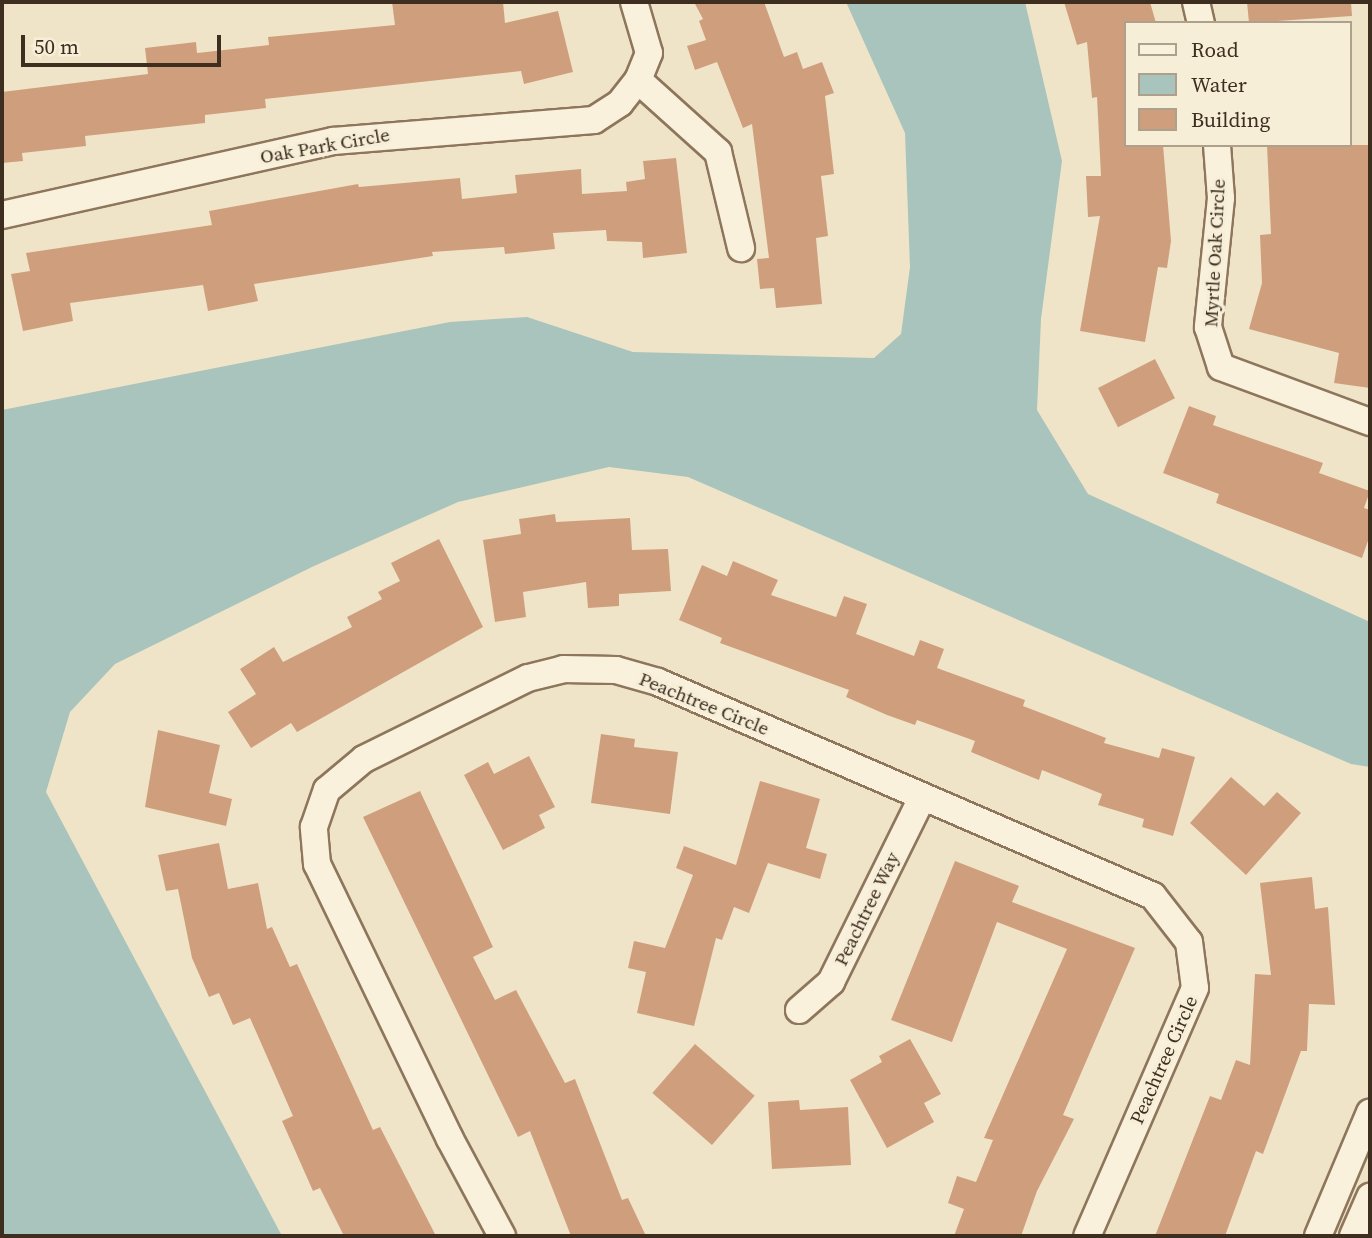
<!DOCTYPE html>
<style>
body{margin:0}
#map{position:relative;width:1372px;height:1238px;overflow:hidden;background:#f0e4c8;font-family:"Source Serif 4",serif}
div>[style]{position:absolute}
.water>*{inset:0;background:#a9c4bc}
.building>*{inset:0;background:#cf9f7d;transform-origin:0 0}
.roads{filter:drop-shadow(2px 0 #8d765c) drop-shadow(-2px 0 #8d765c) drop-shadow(0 2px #8d765c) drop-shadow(0 -2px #8d765c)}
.minor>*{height:26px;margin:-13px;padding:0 13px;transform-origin:13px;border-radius:13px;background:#faf1dc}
span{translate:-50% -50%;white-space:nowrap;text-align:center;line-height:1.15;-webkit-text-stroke:6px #f7eed8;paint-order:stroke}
.street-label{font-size:19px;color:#3d2e20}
.frame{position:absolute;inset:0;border:4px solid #3d2e20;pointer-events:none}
.legend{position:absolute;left:1124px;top:21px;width:228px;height:126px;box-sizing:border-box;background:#f7eed8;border:2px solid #ada18e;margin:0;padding:9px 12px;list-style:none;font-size:21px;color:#3d2e20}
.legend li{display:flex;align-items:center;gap:14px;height:35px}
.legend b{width:35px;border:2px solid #ada18e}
.scale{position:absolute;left:21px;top:35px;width:200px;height:32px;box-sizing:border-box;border:4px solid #3d2e20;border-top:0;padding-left:9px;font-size:21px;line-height:24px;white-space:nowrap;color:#3d2e20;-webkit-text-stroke:5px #f7eed8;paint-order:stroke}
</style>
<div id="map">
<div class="water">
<div style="clip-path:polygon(846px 2px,1025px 2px,1062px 161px,1041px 319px,1037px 410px,1088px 494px,1370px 622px,1370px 767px,1351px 764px,688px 477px,609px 467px,458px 502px,314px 566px,115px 664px,70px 712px,46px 792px,282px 1236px,2px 1236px,2px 410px,450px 322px,527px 317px,633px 352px,874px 358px,901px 334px,910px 267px,905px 133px)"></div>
</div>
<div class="building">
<div style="clip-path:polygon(392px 2px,503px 2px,505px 23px,558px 11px,573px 72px,524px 84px,521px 71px,265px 99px,266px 108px,205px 115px,205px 123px,85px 136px,86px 146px,22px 153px,23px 161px,2px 163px,2px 92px,148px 74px,145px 48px,196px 42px,197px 53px,269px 45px,268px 37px,395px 25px)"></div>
<div style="clip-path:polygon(694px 2px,764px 2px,784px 57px,797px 52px,803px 69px,822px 62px,834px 93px,825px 96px,834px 174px,821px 176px,828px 236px,816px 238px,822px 304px,776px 308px,774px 288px,760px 289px,757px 259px,769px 258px,752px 124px,743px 128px,717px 62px,695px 70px,687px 46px,706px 40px,699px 21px,703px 19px)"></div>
<div style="clip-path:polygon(1064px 2px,1150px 2px,1156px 23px,1125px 23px,1125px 145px,1163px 145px,1171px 241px,1167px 268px,1158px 267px,1145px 342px,1080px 331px,1100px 216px,1088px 217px,1086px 176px,1101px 176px,1097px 97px,1092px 98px,1087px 42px,1077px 45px)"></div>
<div style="clip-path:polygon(1247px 2px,1351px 2px,1352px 16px,1249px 23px)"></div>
<div style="clip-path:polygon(1267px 145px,1370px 145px,1370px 388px,1334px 383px,1339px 353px,1249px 329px,1262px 283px,1260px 235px,1271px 234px)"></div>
<div style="clip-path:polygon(676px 158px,687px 253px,643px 258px,642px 242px,607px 241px,606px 230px,553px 233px,555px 249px,505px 254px,504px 247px,432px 252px,433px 256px,254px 284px,258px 301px,208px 311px,203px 285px,70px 303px,73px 321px,23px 331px,11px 274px,30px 271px,26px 253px,212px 225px,209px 211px,358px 184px,359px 187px,460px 178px,462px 199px,517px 193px,515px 175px,581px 169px,582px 194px,627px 191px,626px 182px,645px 179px,643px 161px)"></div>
<div style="left:1155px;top:359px;width:44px;height:64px;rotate:63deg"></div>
<div style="clip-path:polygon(1189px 406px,1216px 416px,1213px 425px,1323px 463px,1319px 473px,1370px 491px,1364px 508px,1370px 510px,1370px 535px,1362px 558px,1216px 503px,1219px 494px,1163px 473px)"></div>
<div style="clip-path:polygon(555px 514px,556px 522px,630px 518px,632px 550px,668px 549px,671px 591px,619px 594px,619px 606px,588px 608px,586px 582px,523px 592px,526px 617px,495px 622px,483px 540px,521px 534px,519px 519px)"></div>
<div style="clip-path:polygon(439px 539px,483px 627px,297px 732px,291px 723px,251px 748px,228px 712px,256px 694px,240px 669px,274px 647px,283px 662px,352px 627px,347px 617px,382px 599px,378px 592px,400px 581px,391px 563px)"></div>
<div style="clip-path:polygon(733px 561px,778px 580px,771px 595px,836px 617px,844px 596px,867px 604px,856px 634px,914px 656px,920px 640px,944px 649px,937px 668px,1025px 700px,1023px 706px,1106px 738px,1104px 743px,1159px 758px,1162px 748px,1195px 757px,1173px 836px,1142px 827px,1144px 819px,1098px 805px,1102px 794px,1042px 770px,1039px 780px,1012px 769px,971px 752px,975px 741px,917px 720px,915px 725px,887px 715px,846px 697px,849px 690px,720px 643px,722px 638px,679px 620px,702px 565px,727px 576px)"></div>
<div style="clip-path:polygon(158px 730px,220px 745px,209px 793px,232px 799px,226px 826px,145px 807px)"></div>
<div style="clip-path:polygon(601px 734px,635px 739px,634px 747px,678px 752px,670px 814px,591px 803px)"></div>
<div style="clip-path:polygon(529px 756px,555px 807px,539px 815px,545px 828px,503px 850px,464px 775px,488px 762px,494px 774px)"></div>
<div style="clip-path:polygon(1231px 777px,1264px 806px,1277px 792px,1301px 813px,1246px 875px,1190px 823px)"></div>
<div style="clip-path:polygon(760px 781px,820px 799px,806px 848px,827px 854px,820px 879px,768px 863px,749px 913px,734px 907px,722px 940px,716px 938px,694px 1026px,637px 1013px,646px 972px,628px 968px,634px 941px,665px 948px,693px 875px,676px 868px,684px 846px,736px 865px)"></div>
<div style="clip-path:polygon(420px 791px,493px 947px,473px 957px,495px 1000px,516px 990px,565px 1083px,575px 1079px,622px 1200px,628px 1198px,646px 1236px,571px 1236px,530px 1131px,518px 1137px,363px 817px)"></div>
<div style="clip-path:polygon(219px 843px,228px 889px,258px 883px,267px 929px,272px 927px,290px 967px,297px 964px,373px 1130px,380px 1127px,436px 1236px,344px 1236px,320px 1188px,313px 1191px,282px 1121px,293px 1116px,250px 1018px,233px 1025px,219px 993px,209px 997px,192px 958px,178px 889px,166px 891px,158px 855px)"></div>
<div style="clip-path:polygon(955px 861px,1019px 886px,1012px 902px,1135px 948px,1063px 1115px,1074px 1119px,1037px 1191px,1021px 1236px,954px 1236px,964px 1209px,948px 1203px,957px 1176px,976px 1182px,993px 1140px,984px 1138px,1067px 949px,997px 922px,952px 1042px,891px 1020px)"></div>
<div style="clip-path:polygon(1312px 877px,1315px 909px,1328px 907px,1335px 1005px,1309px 1004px,1307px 1051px,1301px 1051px,1263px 1154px,1256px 1151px,1225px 1236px,1155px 1236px,1210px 1096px,1221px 1100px,1236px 1060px,1250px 1065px,1255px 974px,1271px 975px,1260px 883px)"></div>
<div style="clip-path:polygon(910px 1039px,941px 1094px,924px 1103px,934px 1122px,887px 1148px,850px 1080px,882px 1062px,879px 1056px)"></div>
<div style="left:695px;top:1044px;width:79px;height:65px;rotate:41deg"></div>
<div style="clip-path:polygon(799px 1100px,800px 1110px,848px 1107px,851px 1165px,772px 1169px,768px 1102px)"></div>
</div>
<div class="roads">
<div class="minor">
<div style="left:634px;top:2px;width:53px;rotate:73.6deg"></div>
<div style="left:649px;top:53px;width:29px;rotate:112deg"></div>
<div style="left:638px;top:80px;width:108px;rotate:42deg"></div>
<div style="left:718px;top:152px;width:99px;rotate:76.5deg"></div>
<div style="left:1196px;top:2px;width:22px;rotate:77deg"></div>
<div style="left:1217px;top:145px;width:53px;rotate:85.7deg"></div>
<div style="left:1221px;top:198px;width:130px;rotate:95.8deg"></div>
<div style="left:1208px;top:327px;width:42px;rotate:72deg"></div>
<div style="left:1221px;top:367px;width:159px;rotate:20.3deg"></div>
<div style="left:2px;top:215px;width:339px;rotate:-12.6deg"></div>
<div style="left:333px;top:141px;width:262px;rotate:-4.6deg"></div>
<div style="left:594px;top:120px;width:31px;rotate:-33deg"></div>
<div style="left:620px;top:103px;width:29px;rotate:-52deg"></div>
<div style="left:799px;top:1010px;width:43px;rotate:-41.2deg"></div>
<div style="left:831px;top:982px;width:205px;rotate:-63.7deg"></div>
<div style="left:502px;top:1236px;width:110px;rotate:-118.2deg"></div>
<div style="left:450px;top:1139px;width:305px;rotate:-115.8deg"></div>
<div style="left:317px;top:864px;width:37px;rotate:-95deg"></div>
<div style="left:314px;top:827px;width:39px;rotate:-71deg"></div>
<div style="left:327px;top:790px;width:48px;rotate:-40deg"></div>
<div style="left:364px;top:759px;width:183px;rotate:-26.3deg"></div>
<div style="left:528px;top:678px;width:36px;rotate:-14deg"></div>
<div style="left:563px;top:669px;width:53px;rotate:1.1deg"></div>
<div style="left:616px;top:670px;width:44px;rotate:15.9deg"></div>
<div style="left:658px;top:682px;width:539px;rotate:23.38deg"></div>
<div style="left:1153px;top:896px;width:58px;rotate:52deg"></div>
<div style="left:1189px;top:942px;width:46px;rotate:82.6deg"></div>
<div style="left:1195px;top:988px;width:270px;rotate:113.5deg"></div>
<div style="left:1318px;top:1236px;width:134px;rotate:-67.2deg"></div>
<div style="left:1353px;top:1236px;width:43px;rotate:-66.4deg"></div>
</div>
</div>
<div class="street-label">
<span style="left:325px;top:146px;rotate:-10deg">Oak Park Circle</span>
<span style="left:1215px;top:253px;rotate:-87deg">Myrtle Oak Circle</span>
<span style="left:704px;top:704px;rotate:22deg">Peachtree Circle</span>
<span style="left:867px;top:909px;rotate:-64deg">Peachtree Way</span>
<span style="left:1164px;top:1060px;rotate:-66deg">Peachtree Circle</span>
</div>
<div class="frame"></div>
<ul class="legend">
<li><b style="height:9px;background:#faf1dc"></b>Road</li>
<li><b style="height:19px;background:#a9c4bc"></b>Water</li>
<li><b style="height:19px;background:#cf9f7d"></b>Building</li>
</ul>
<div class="scale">50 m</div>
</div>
